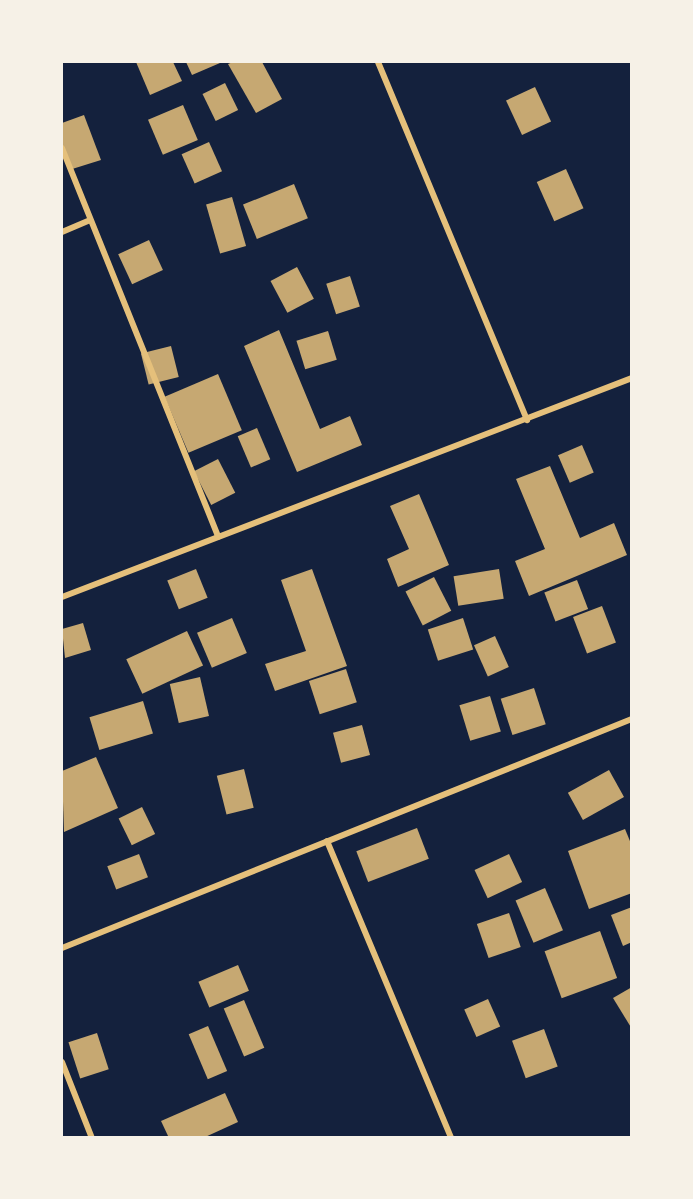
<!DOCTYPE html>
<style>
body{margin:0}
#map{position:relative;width:693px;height:1199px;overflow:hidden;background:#14213d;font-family:Georgia,serif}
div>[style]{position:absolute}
.building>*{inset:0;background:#c6a872;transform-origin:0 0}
.minor>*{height:6px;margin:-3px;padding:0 3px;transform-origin:3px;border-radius:3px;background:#e5c07b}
span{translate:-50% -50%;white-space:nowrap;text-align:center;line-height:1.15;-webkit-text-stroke:5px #f6f1e7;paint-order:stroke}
.frame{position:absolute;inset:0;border:63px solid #f6f1e7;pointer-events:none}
</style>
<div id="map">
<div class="building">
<div style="clip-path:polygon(136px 62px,173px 62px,182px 81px,150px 95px)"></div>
<div style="clip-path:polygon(186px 62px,220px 62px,220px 63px,192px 75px)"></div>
<div style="clip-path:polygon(233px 62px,262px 62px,282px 99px,256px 113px,228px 64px)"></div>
<div style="left:225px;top:83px;width:30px;height:25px;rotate:64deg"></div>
<div style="left:535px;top:87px;width:38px;height:32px;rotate:65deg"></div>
<div style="left:183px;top:105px;width:38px;height:38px;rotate:67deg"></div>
<div style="clip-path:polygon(84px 115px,101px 160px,69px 170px,62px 148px,62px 123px)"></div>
<div style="left:209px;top:142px;width:32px;height:30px;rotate:66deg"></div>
<div style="left:566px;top:169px;width:43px;height:32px;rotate:66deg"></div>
<div style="left:294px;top:184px;width:37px;height:55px;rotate:68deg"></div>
<div style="left:232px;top:197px;width:51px;height:27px;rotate:74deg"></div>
<div style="left:149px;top:240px;width:33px;height:34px;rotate:65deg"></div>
<div style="left:297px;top:267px;width:36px;height:30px;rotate:62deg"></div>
<div style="left:350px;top:276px;width:32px;height:25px;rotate:72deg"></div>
<div style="clip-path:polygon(279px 330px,320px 429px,350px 416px,362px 445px,297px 472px,244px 346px)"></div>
<div style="left:328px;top:331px;width:30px;height:33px;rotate:73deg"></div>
<div style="left:171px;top:346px;width:32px;height:31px;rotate:76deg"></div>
<div style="left:218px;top:374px;width:61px;height:58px;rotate:67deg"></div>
<div style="left:257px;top:428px;width:34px;height:21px;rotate:67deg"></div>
<div style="left:582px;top:445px;width:30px;height:26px;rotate:67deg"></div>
<div style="left:218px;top:459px;width:38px;height:27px;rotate:63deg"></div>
<div style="clip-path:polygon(550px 466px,580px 538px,614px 523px,627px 555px,529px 596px,515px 561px,545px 549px,516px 479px)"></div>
<div style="clip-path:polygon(419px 494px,449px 565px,398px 587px,387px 559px,409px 549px,390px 506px)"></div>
<div style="left:196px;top:569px;width:31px;height:31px;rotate:68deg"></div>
<div style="clip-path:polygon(312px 569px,347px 666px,275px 691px,265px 664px,306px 651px,281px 580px)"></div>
<div style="left:499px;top:569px;width:30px;height:46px;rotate:81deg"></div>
<div style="left:434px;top:577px;width:38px;height:32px;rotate:63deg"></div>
<div style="left:577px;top:580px;width:31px;height:35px;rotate:69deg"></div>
<div style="left:602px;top:606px;width:39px;height:31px;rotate:69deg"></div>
<div style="left:232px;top:618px;width:38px;height:38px;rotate:67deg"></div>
<div style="left:463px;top:618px;width:33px;height:37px;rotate:72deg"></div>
<div style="clip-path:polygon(83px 623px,91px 650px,65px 658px,62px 629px)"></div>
<div style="left:187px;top:631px;width:38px;height:67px;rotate:65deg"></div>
<div style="left:495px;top:636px;width:34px;height:23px;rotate:66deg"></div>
<div style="left:346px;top:669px;width:35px;height:39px;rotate:72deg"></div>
<div style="left:200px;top:677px;width:40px;height:31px;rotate:77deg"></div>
<div style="left:534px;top:688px;width:38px;height:35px;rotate:72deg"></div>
<div style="left:490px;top:696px;width:37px;height:32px;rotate:73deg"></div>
<div style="left:143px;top:701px;width:34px;height:56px;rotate:73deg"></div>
<div style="left:362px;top:725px;width:31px;height:30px;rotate:75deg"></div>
<div style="clip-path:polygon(96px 757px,118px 808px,64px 832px,62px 771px)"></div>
<div style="left:244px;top:769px;width:40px;height:28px;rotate:76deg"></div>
<div style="left:609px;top:770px;width:31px;height:47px;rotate:61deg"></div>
<div style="left:142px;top:807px;width:30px;height:26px;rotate:64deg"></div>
<div style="left:417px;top:828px;width:33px;height:65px;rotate:69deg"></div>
<div style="clip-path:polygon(625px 829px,632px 846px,632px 893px,589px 909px,568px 851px)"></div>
<div style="left:139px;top:854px;width:25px;height:34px;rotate:69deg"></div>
<div style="left:509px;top:854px;width:31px;height:38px;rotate:65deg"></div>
<div style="left:545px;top:888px;width:46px;height:32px;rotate:67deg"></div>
<div style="clip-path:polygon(632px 907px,632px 942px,623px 946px,611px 915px)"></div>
<div style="left:509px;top:913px;width:36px;height:34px;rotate:71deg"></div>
<div style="left:600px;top:931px;width:50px;height:59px;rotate:70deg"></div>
<div style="left:238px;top:965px;width:28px;height:43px;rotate:67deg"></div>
<div style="clip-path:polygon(632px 987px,632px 1029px,613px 998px)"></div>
<div style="left:488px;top:999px;width:30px;height:26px;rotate:66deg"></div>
<div style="left:244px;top:1000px;width:52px;height:22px;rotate:67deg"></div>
<div style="left:208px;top:1026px;width:49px;height:21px;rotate:67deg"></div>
<div style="left:544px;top:1029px;width:40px;height:34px;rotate:70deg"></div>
<div style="left:97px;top:1033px;width:38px;height:30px;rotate:72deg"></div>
<div style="clip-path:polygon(225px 1093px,238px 1122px,203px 1138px,169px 1138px,161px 1121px)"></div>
</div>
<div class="minor">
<div style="left:378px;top:62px;width:388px;rotate:67.4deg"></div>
<div style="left:62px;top:148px;width:419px;rotate:68.1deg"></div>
<div style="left:62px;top:232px;width:30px;rotate:-23deg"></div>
<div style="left:62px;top:597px;width:611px;rotate:-21.02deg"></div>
<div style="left:327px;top:841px;width:322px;rotate:67.3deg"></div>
<div style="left:62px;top:948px;width:614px;rotate:-21.89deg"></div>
<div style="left:62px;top:1062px;width:82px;rotate:68.5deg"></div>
</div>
<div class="frame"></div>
</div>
